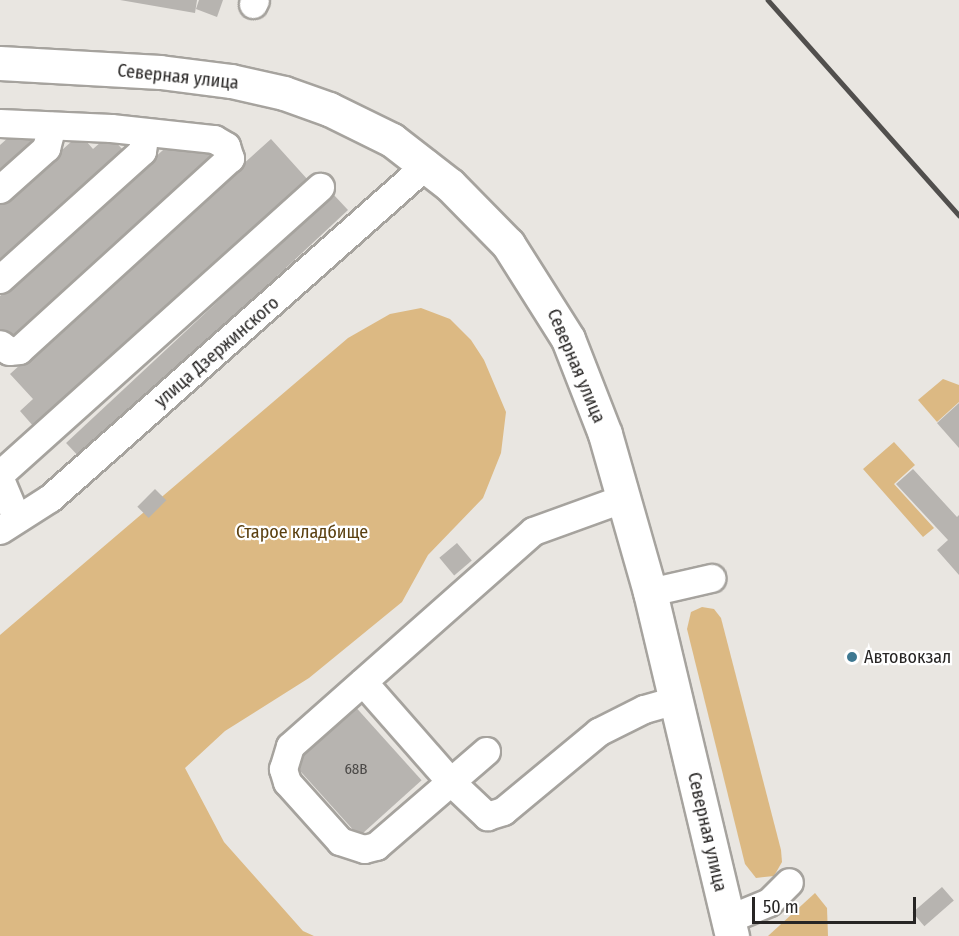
<!DOCTYPE html>
<meta charset="utf-8">
<style>
body{margin:0}
#map{position:relative;width:959px;height:936px;overflow:hidden;background:#e9e6e1;font-family:"Fira Sans Condensed",sans-serif}
div>[style]{position:absolute}
.green>*{inset:0;background:#dcb983}
.building>*{inset:0;background:#b7b4b0;transform-origin:0 0}
.roads{filter:drop-shadow(2px 0 #a6a39e) drop-shadow(-2px 0 #a6a39e) drop-shadow(0 2px #a6a39e) drop-shadow(0 -2px #a6a39e)}
.minor>*{height:27px;margin:-13.5px;padding:0 13.5px;transform-origin:13.5px;border-radius:13.5px;background:#fff}
.major>*{height:33px;margin:-16.5px;padding:0 16.5px;transform-origin:16.5px;border-radius:16.5px;background:#fff}
.rail>*{height:4.5px;margin:-2.25px;padding:0 2.25px;transform-origin:2.25px;border-radius:2.25px;background:#514f4d}
.dots>*{width:16px;height:16px;translate:-50% -50%;box-sizing:border-box;border:3px solid #fff;border-radius:50%}
span{translate:-50% -50%;white-space:nowrap;text-align:center;line-height:1.15;-webkit-text-stroke:4.5px #fff;paint-order:stroke}
.number-label{font-size:15px;color:#4b4947}
.number-label span{-webkit-text-stroke-width:0}
.street-label{font-size:18px;color:#272524}
.park-label{font-size:18px;color:#5b4010}
.poi-label{font-size:18px;color:#272524}
.left{translate:0 -50%;text-align:left}
.scale{position:absolute;left:752px;top:897px;width:164px;height:27px;box-sizing:border-box;border:3px solid #272524;border-top:0;padding-left:8px;font-size:18px;line-height:21px;white-space:nowrap;color:#272524;-webkit-text-stroke:4px #fff;paint-order:stroke}
</style>
<div id="map">
<div class="green">
<div style="clip-path:polygon(421px 308px,450px 319px,471px 340px,484px 360px,506px 412px,501px 453px,483px 498px,428px 555px,402px 602px,309px 678px,225px 731px,185px 768px,224px 842px,303px 931px,314px 936px,0 936px,0 635px,348px 338px,390px 314px)"></div>
<div style="clip-path:polygon(943px 379px,959px 385px,959px 402px,937px 422px,918px 400px)"></div>
<div style="clip-path:polygon(894px 442px,915px 465px,894px 484px,934px 528px,923px 537px,863px 469px)"></div>
<div style="clip-path:polygon(702px 607px,714px 609px,721px 618px,781px 850px,782px 862px,774px 876px,756px 878px,745px 864px,687px 629px,691px 612px)"></div>
<div style="clip-path:polygon(815px 893px,827px 908px,828px 936px,768px 936px)"></div>
</div>
<div class="building">
<div style="clip-path:polygon(120px 0,197px 0,195px 13px)"></div>
<div style="clip-path:polygon(199px 0,223px 0,217px 17px,196px 9px)"></div>
<div style="clip-path:polygon(19px 128px,34px 144px,0 175px,0 145px)"></div>
<div style="clip-path:polygon(80px 134px,93px 149px,109px 135px,125px 152px,0 263px,0 205px)"></div>
<div style="clip-path:polygon(271px 139px,308px 180px,34px 427px,20px 411px,33px 399px,10px 374px)"></div>
<div style="clip-path:polygon(172px 142px,208px 146px,219px 156px,11px 341px,0 329px,0 296px)"></div>
<div style="left:333px;top:194px;width:22px;height:365px;rotate:47deg"></div>
<div style="clip-path:polygon(959px 403px,959px 448px,937px 423px)"></div>
<div style="clip-path:polygon(913px 469px,957px 517px,959px 515px,959px 575px,937px 550px,948px 540px,896px 484px)"></div>
<div style="left:155px;top:489px;width:16px;height:25px;rotate:45deg"></div>
<div style="left:457px;top:543px;width:23px;height:23px;rotate:50deg"></div>
<div style="left:352px;top:703px;width:104px;height:84px;rotate:48deg"></div>
<div style="left:942px;top:887px;width:18px;height:39px;rotate:49deg"></div>
</div>
<div class="roads">
<div class="minor">
<div style="left:253px;top:4px;width:4px;rotate:-63deg"></div>
<div style="left:0;top:123px;width:111px;rotate:2.6deg"></div>
<div style="left:111px;top:128px;width:104px;rotate:6.1deg"></div>
<div style="left:214px;top:139px;width:14px;rotate:30deg"></div>
<div style="left:226px;top:146px;width:13px;rotate:72deg"></div>
<div style="left:230px;top:158px;width:285px;rotate:137.7deg"></div>
<div style="left:19px;top:350px;width:10px;rotate:174deg"></div>
<div style="left:9px;top:351px;width:11px;rotate:-142deg"></div>
<div style="left:0;top:189px;width:62px;rotate:-41.7deg"></div>
<div style="left:46px;top:148px;width:23px;rotate:-75deg"></div>
<div style="left:0;top:279px;width:191px;rotate:-42deg"></div>
<div style="left:142px;top:151px;width:19px;rotate:-81deg"></div>
<div style="left:0;top:474px;width:430px;rotate:-41.9deg"></div>
<div style="left:0;top:479px;width:41px;rotate:67.2deg"></div>
<div style="left:0;top:530px;width:59px;rotate:-32.6deg"></div>
<div style="left:50px;top:498px;width:504px;rotate:-41.54deg"></div>
<div style="left:650px;top:592px;width:63px;rotate:-12.9deg"></div>
<div style="left:363px;top:682px;width:133px;rotate:48.7deg"></div>
<div style="left:451px;top:782px;width:50px;rotate:43.4deg"></div>
<div style="left:487px;top:816px;width:17px;rotate:-17deg"></div>
<div style="left:503px;top:811px;width:124px;rotate:-39.7deg"></div>
<div style="left:598px;top:732px;width:51px;rotate:-26.6deg"></div>
<div style="left:644px;top:709px;width:33px;rotate:-16deg"></div>
<div style="left:486px;top:751px;width:145px;rotate:139.2deg"></div>
<div style="left:376px;top:846px;width:12px;rotate:166deg"></div>
<div style="left:364px;top:849px;width:25px;rotate:-162deg"></div>
<div style="left:340px;top:841px;width:79px;rotate:-131.9deg"></div>
<div style="left:287px;top:782px;width:14px;rotate:-107deg"></div>
<div style="left:283px;top:769px;width:24px;rotate:-73deg"></div>
<div style="left:290px;top:746px;width:324px;rotate:-41.5deg"></div>
<div style="left:533px;top:531px;width:97px;rotate:-19.9deg"></div>
<div style="left:728px;top:919px;width:44px;rotate:-22.5deg"></div>
<div style="left:769px;top:902px;width:28px;rotate:-45deg"></div>
</div>
<div class="major">
<div style="left:0;top:63px;width:160px;rotate:3.2deg"></div>
<div style="left:160px;top:72px;width:72px;rotate:7.2deg"></div>
<div style="left:231px;top:81px;width:54px;rotate:12.8deg"></div>
<div style="left:284px;top:93px;width:48px;rotate:19.6deg"></div>
<div style="left:329px;top:109px;width:70px;rotate:26.2deg"></div>
<div style="left:392px;top:140px;width:73px;rotate:37.8deg"></div>
<div style="left:450px;top:185px;width:83px;rotate:45.5deg"></div>
<div style="left:508px;top:244px;width:112px;rotate:57.7deg"></div>
<div style="left:568px;top:339px;width:102px;rotate:68.7deg"></div>
<div style="left:605px;top:434px;width:164px;rotate:74.1deg"></div>
<div style="left:650px;top:592px;width:354px;rotate:76.6deg"></div>
</div>
</div>
<div class="rail">
<div style="left:768px;top:0;width:288px;rotate:48.4deg"></div>
</div>
<div class="dots">
<div style="left:852px;top:657px;background:#3e7891"></div>
</div>
<div class="number-label">
<span style="left:356px;top:770px">68В</span>
</div>
<div class="street-label">
<span style="left:178px;top:77px;rotate:6deg">Северная улица</span>
<span style="left:217px;top:352px;rotate:-41deg">улица Дзержинского</span>
<span style="left:576px;top:366px;rotate:67deg">Северная улица</span>
<span style="left:707px;top:832px;rotate:77deg">Северная улица</span>
</div>
<div class="park-label">
<span style="left:302px;top:532px">Старое кладбище</span>
</div>
<div class="poi-label">
<span class="left" style="left:864px;top:657px">Автовокзал</span>
</div>
<div class="scale">50 m</div>
</div>
